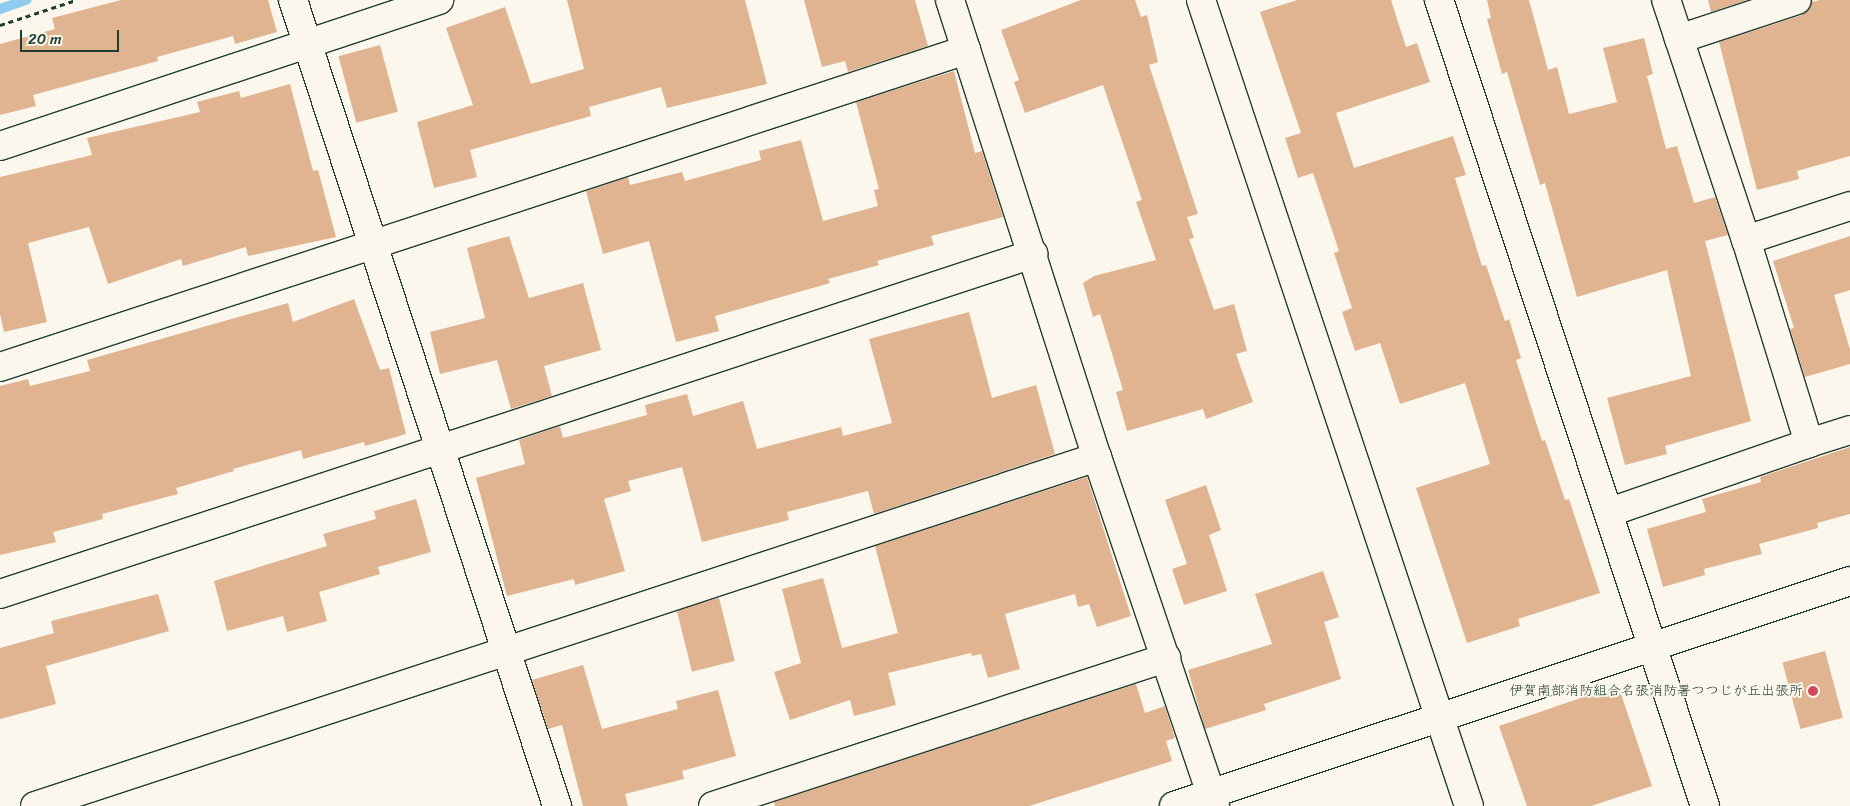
<!DOCTYPE html>
<meta charset="utf-8">
<style>
body{margin:0}
#map{position:relative;width:1850px;height:806px;overflow:hidden;background:#fbf7ec;font-family:Sriracha,"Klee One",sans-serif}
div>[style]{position:absolute}
.stream>*{height:10px;margin:-5px;padding:0 5px;transform-origin:5px;border-radius:5px;background:#8fccf0}
.building>*{inset:0;background:#e1b491;transform-origin:0 0}
.path>*{height:3px;margin-top:-1.5px;transform-origin:0;background:repeating-linear-gradient(90deg,#1f3d34 0 5px,transparent 0 9px)}
.roads{filter:drop-shadow(1px 0 #1f3d34) drop-shadow(-1px 0 #1f3d34) drop-shadow(0 1px #1f3d34) drop-shadow(0 -1px #1f3d34)}
.street>*{height:28px;margin:-14px;padding:0 14px;transform-origin:14px;border-radius:14px;background:#fbf7ec}
.secondary>*{height:28px;margin:-14px;padding:0 14px;transform-origin:14px;border-radius:14px;background:#fbf7ec}
.dots>*{width:14px;height:14px;translate:-50% -50%;box-sizing:border-box;border:2px solid #fbf7ec;border-radius:50%}
span{translate:-50% -50%;white-space:nowrap;text-align:center;line-height:1.15;-webkit-text-stroke:4px #fbf7ec;paint-order:stroke}
.poi-label{font-size:14px;color:#1f3d34}
.right{translate:-100% -50%;text-align:right}
.scale{position:absolute;left:20px;top:30px;width:99px;height:22px;box-sizing:border-box;border:2px solid #1f3d34;border-top:0;padding-left:6px;font-size:15px;line-height:18px;white-space:nowrap;color:#1f3d34;-webkit-text-stroke:4px #fbf7ec;paint-order:stroke}
</style>
<div id="map">
<div class="stream">
<div style="left:0;top:9px;width:28px;rotate:-19deg"></div>
</div>
<div class="building">
<div style="clip-path:polygon(121px 0,268px 0,277px 32px,235px 44px,233px 36px,157px 57px,158px 61px,33px 95px,36px 106px,0 115px,0 44px,55px 29px,52px 18px)"></div>
<div style="clip-path:polygon(567px 0,745px 0,767px 84px,667px 108px,661px 87px,589px 107px,591px 116px,470px 150px,477px 177px,434px 188px,417px 122px,473px 105px,446px 28px,505px 7px,531px 84px,584px 69px)"></div>
<div style="clip-path:polygon(804px 0,915px 0,928px 46px,848px 72px,845px 61px,822px 67px)"></div>
<div style="clip-path:polygon(1081px 0,1135px 0,1141px 17px,1147px 15px,1158px 62px,1149px 65px,1198px 214px,1187px 217px,1194px 238px,1189px 239px,1214px 310px,1234px 304px,1247px 351px,1236px 354px,1253px 402px,1206px 419px,1203px 409px,1127px 431px,1116px 392px,1123px 390px,1100px 314px,1093px 317px,1083px 283px,1094px 276px,1156px 260px,1136px 202px,1142px 200px,1103px 85px,1025px 113px,1014px 82px,1019px 80px,1001px 30px)"></div>
<div style="clip-path:polygon(1297px 0,1391px 0,1406px 47px,1417px 43px,1430px 82px,1336px 113px,1354px 168px,1453px 136px,1466px 175px,1455px 178px,1482px 266px,1486px 265px,1505px 321px,1509px 319px,1521px 358px,1516px 360px,1542px 441px,1545px 440px,1565px 500px,1569px 499px,1600px 593px,1518px 619px,1520px 626px,1467px 643px,1416px 488px,1490px 464px,1465px 383px,1400px 404px,1380px 343px,1355px 351px,1342px 312px,1352px 308px,1334px 253px,1339px 251px,1313px 173px,1298px 178px,1285px 138px,1301px 133px,1260px 12px)"></div>
<div style="clip-path:polygon(1487px 0,1529px 0,1548px 70px,1557px 67px,1569px 114px,1617px 102px,1603px 48px,1644px 38px,1653px 74px,1647px 76px,1666px 149px,1677px 146px,1694px 203px,1715px 197px,1728px 235px,1705px 241px,1751px 421px,1665px 446px,1667px 454px,1625px 465px,1607px 398px,1691px 376px,1667px 270px,1577px 297px,1545px 183px,1540px 185px,1507px 72px,1502px 74px,1487px 19px,1491px 18px)"></div>
<div style="clip-path:polygon(1708px 0,1747px 0,1711px 12px)"></div>
<div style="clip-path:polygon(1820px 0,1850px 0,1850px 156px,1797px 171px,1799px 179px,1757px 190px,1719px 42px,1802px 15px,1812px 2px)"></div>
<div style="left:380px;top:45px;width:69px;height:43px;rotate:75deg"></div>
<div style="clip-path:polygon(954px 71px,975px 153px,982px 151px,1003px 217px,931px 236px,934px 245px,877px 261px,879px 265px,828px 279px,830px 283px,715px 316px,719px 331px,676px 342px,649px 241px,603px 254px,586px 191px,628px 177px,630px 185px,682px 172px,685px 181px,761px 160px,759px 151px,801px 140px,823px 221px,878px 206px,874px 190px,879px 189px,856px 102px)"></div>
<div style="clip-path:polygon(290px 84px,313px 171px,318px 170px,336px 237px,248px 256px,246px 247px,183px 266px,181px 259px,108px 284px,89px 227px,28px 243px,47px 322px,4px 332px,0 314px,0 177px,92px 155px,87px 138px,200px 112px,197px 102px,239px 91px,241px 98px)"></div>
<div style="clip-path:polygon(509px 236px,529px 298px,583px 283px,601px 350px,544px 366px,552px 396px,511px 409px,497px 360px,440px 374px,430px 332px,485px 318px,467px 248px)"></div>
<div style="clip-path:polygon(1850px 236px,1850px 290px,1834px 295px,1850px 350px,1850px 364px,1805px 377px,1790px 329px,1794px 328px,1773px 261px)"></div>
<div style="clip-path:polygon(354px 299px,380px 370px,389px 368px,406px 434px,365px 446px,364px 442px,303px 459px,301px 450px,233px 469px,234px 471px,176px 488px,178px 494px,102px 514px,103px 519px,53px 532px,56px 542px,0 555px,0 386px,28px 379px,30px 386px,90px 371px,87px 360px,288px 303px,293px 322px)"></div>
<div style="clip-path:polygon(969px 312px,992px 398px,1036px 385px,1055px 454px,874px 514px,868px 491px,787px 512px,789px 520px,702px 542px,682px 467px,628px 481px,631px 491px,604px 499px,625px 571px,575px 585px,574px 579px,507px 596px,476px 478px,525px 464px,519px 440px,560px 426px,563px 438px,647px 415px,645px 405px,687px 394px,693px 416px,743px 401px,757px 449px,841px 427px,843px 436px,892px 423px,869px 339px)"></div>
<div style="clip-path:polygon(1850px 447px,1850px 514px,1817px 523px,1818px 528px,1759px 544px,1762px 554px,1704px 569px,1705px 575px,1663px 587px,1647px 529px,1706px 512px,1702px 499px,1761px 482px,1760px 477px)"></div>
<div style="clip-path:polygon(1087px 477px,1131px 616px,1097px 627px,1089px 604px,1078px 607px,1075px 594px,1005px 614px,1020px 669px,988px 678px,981px 654px,972px 656px,971px 653px,888px 673px,896px 705px,854px 716px,850px 700px,790px 720px,774px 672px,801px 663px,782px 589px,823px 578px,842px 648px,898px 633px,875px 546px)"></div>
<div style="clip-path:polygon(1206px 485px,1221px 530px,1209px 535px,1227px 591px,1184px 605px,1172px 569px,1187px 564px,1165px 500px)"></div>
<div style="clip-path:polygon(416px 499px,431px 552px,378px 567px,380px 574px,319px 592px,327px 621px,287px 632px,283px 616px,227px 631px,214px 581px,327px 546px,323px 534px,376px 519px,374px 511px)"></div>
<div style="clip-path:polygon(1323px 571px,1339px 617px,1324px 622px,1341px 679px,1264px 704px,1266px 710px,1205px 729px,1188px 670px,1272px 644px,1255px 594px)"></div>
<div style="clip-path:polygon(158px 594px,169px 631px,46px 666px,56px 704px,0 719px,0 648px,54px 633px,51px 621px)"></div>
<div style="left:719px;top:598px;width:65px;height:44px;rotate:76deg"></div>
<div style="left:1825px;top:651px;width:69px;height:44px;rotate:75deg"></div>
<div style="clip-path:polygon(583px 665px,602px 729px,678px 709px,676px 701px,718px 690px,736px 756px,682px 771px,684px 779px,625px 794px,628px 806px,583px 806px,562px 725px,548px 729px,532px 680px)"></div>
<div style="clip-path:polygon(1136px 684px,1145px 713px,1165px 706px,1175px 738px,1166px 741px,1172px 761px,1029px 806px,775px 806px,774px 802px)"></div>
<div style="clip-path:polygon(1618px 685px,1652px 786px,1591px 806px,1527px 806px,1499px 726px)"></div>
</div>
<div class="path">
<div style="left:0;top:25px;width:80px;rotate:-18.2deg"></div>
</div>
<div class="roads">
<div class="street">
<div style="left:293px;top:0;width:848px;rotate:71.86deg"></div>
<div style="left:950px;top:0;width:480px;rotate:72.2deg"></div>
<div style="left:1097px;top:457px;width:368px;rotate:71.3deg"></div>
<div style="left:1439px;top:0;width:849px;rotate:71.74deg"></div>
<div style="left:1679px;top:39px;width:124px;rotate:-18.3deg"></div>
<div style="left:0;top:146px;width:463px;rotate:-18.4deg"></div>
<div style="left:1746px;top:240px;width:109px;rotate:-18.1deg"></div>
<div style="left:0;top:367px;width:1017px;rotate:-18.17deg"></div>
<div style="left:1809px;top:443px;width:43px;rotate:-17.6deg"></div>
<div style="left:1610px;top:512px;width:211px;rotate:-19.1deg"></div>
<div style="left:1809px;top:443px;width:213px;rotate:-107.2deg"></div>
<div style="left:1746px;top:240px;width:253px;rotate:-108.4deg"></div>
<div style="left:0;top:594px;width:1088px;rotate:-18.22deg"></div>
<div style="left:35px;top:806px;width:1118px;rotate:-18.19deg"></div>
<div style="left:713px;top:806px;width:477px;rotate:-18.1deg"></div>
</div>
<div class="secondary">
<div style="left:1201px;top:0;width:849px;rotate:71.61deg"></div>
<div style="left:1174px;top:806px;width:712px;rotate:-18.41deg"></div>
</div>
</div>
<div class="dots">
<div style="left:1813px;top:691px;background:#d1495b"></div>
</div>
<div class="poi-label">
<span class="right" style="left:1803px;top:691px">伊賀南部消防組合名張消防署つつじが丘出張所</span>
</div>
<div class="scale">20 m</div>
</div>
